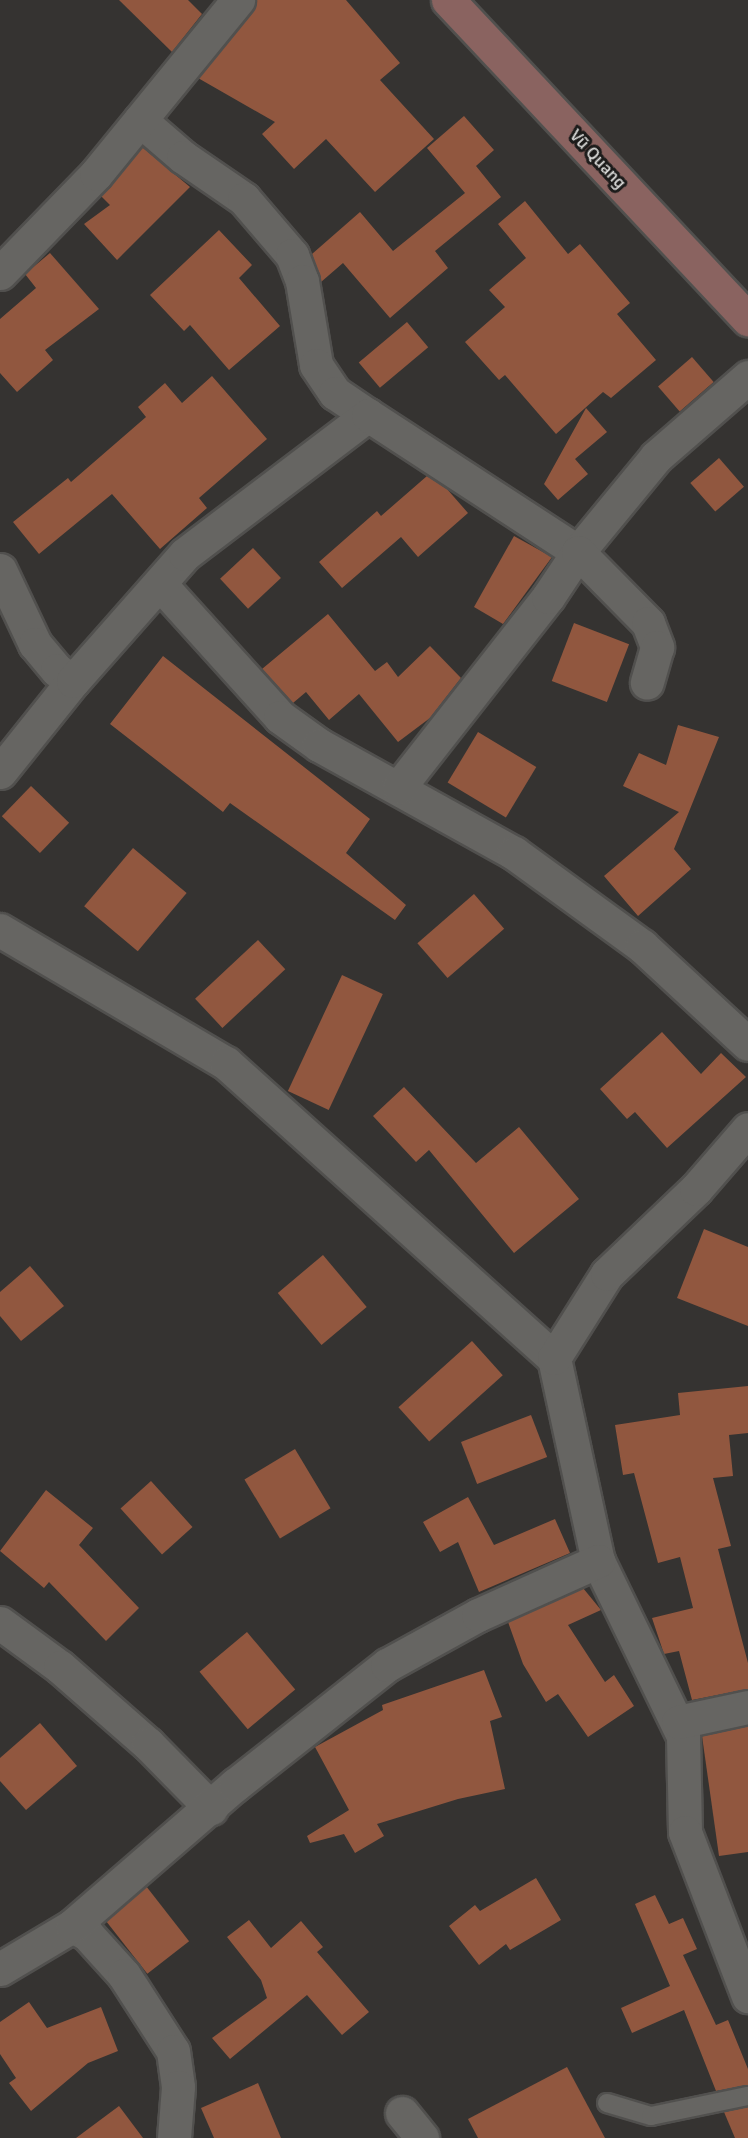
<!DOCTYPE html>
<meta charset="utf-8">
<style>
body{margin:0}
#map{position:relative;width:748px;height:2138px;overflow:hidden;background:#353331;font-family:Signika,sans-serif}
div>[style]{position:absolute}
.building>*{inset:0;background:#91573f;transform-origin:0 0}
.roads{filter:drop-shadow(2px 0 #51504e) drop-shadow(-2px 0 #51504e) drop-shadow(0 2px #51504e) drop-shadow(0 -2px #51504e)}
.service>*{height:18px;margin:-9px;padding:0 9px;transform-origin:9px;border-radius:9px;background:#666562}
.minor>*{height:33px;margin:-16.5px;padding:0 16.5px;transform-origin:16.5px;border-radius:16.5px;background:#666562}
.secondary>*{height:33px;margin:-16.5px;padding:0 16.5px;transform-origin:16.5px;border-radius:16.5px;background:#8a6360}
span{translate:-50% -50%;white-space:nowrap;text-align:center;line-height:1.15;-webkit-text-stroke:6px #1c1b1a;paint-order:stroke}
.street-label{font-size:18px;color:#d9d9d7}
</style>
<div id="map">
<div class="building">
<div style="clip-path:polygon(119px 0,188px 0,202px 14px,172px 52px)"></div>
<div style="clip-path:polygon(256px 0,346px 0,400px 63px,380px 80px,434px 139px,375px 192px,326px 139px,294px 169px,262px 134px,275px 122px,198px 78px,253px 12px)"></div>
<div style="clip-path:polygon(464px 116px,494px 150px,476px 166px,501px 197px,435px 251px,448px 268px,390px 318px,343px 263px,321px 282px,312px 254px,360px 212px,393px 251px,465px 193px,427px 148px)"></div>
<div style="clip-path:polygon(142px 147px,190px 187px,117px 260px,84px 224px,110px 205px,101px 196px)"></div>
<div style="clip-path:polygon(525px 201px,568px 254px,580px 244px,630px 303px,617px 314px,656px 360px,611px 398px,603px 392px,556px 434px,505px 375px,499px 380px,465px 342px,505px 307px,489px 290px,526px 258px,498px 224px)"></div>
<div style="clip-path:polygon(219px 230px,252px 265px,239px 278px,280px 326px,229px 370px,190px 325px,184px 331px,150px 295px)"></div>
<div style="clip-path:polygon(50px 253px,99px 309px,45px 350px,53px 360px,17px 392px,0 373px,0 319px,36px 288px,25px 274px)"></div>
<div style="left:407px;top:322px;width:33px;height:63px;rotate:50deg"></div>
<div style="left:692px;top:357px;width:33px;height:45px;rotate:49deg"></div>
<div style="clip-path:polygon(212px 376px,267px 439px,199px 498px,207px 508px,160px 549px,112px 494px,39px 554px,13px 522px,68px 478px,71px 482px,146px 417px,138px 407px,165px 383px,182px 403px)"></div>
<div style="clip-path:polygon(586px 408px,607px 432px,575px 459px,588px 474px,558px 500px,544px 484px)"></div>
<div style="left:719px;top:458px;width:38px;height:38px;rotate:49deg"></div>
<div style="clip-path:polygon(427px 476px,447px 489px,468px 513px,418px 557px,401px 537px,342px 588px,319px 562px,377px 511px,381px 516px)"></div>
<div style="clip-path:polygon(514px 536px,552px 557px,503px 624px,474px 607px)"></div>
<div style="left:253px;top:548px;width:41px;height:45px;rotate:47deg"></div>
<div style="clip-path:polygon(328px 614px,375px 671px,387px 662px,398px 677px,430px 646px,461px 678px,430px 718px,398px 742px,359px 694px,329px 720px,306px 692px,293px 703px,262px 669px)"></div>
<div style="left:574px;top:623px;width:59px;height:62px;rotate:21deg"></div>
<div style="clip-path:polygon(163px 656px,370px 819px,346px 853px,406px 905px,395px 920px,230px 803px,223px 812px,110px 724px)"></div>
<div style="clip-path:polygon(678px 725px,719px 737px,674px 849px,691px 869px,638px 916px,604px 876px,679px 812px,623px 786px,639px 753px,666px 765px)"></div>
<div style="left:478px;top:732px;width:68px;height:59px;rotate:31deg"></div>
<div style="left:31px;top:786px;width:53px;height:42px;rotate:44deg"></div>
<div style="left:133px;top:848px;width:70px;height:76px;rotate:40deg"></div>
<div style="left:474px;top:894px;width:46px;height:75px;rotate:49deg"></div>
<div style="left:258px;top:940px;width:40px;height:86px;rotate:47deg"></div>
<div style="left:342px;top:975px;width:45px;height:128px;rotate:25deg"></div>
<div style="clip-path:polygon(662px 1032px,701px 1074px,721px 1053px,746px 1077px,667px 1148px,635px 1112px,627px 1119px,600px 1089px)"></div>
<div style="clip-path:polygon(404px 1087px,476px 1163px,519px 1127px,579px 1199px,514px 1253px,429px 1150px,416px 1162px,373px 1116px)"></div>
<div style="clip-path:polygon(704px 1229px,748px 1247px,748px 1326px,677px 1298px)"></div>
<div style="left:323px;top:1255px;width:68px;height:59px;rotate:50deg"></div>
<div style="clip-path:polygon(30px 1266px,64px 1306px,21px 1341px,0 1316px,0 1292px)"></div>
<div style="left:472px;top:1341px;width:46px;height:99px;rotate:48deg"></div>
<div style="clip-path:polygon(748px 1386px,748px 1433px,729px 1435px,733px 1476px,713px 1478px,731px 1546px,718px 1549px,748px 1663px,748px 1689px,692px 1700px,679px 1651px,664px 1654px,652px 1618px,693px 1608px,680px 1557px,658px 1563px,634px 1473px,623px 1475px,615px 1425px,680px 1415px,678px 1393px)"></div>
<div style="left:531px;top:1415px;width:45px;height:75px;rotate:69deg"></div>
<div style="left:295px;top:1449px;width:69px;height:59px;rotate:59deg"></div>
<div style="left:151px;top:1481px;width:62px;height:41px;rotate:48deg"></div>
<div style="clip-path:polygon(46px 1490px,93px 1528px,79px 1545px,139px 1608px,106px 1641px,49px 1582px,44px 1588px,0 1551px)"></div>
<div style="clip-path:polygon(468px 1497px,494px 1545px,555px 1519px,570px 1553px,479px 1592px,458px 1542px,440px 1552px,423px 1522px)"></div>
<div style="clip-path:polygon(583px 1588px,601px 1610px,568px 1625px,605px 1682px,614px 1675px,634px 1706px,588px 1737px,558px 1694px,546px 1702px,523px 1664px,508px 1622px)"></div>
<div style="left:247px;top:1632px;width:75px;height:62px;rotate:50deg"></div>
<div style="clip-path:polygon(484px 1670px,502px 1717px,490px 1721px,505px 1789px,458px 1799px,377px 1824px,384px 1836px,355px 1853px,344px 1834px,310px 1843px,307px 1836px,349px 1810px,315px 1747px,383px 1710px,382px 1705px)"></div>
<div style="clip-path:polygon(40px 1723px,77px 1766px,26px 1810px,0 1781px,0 1758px)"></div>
<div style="clip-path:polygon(748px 1726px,748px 1852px,719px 1856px,702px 1736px)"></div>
<div style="clip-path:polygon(536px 1878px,561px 1920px,510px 1950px,506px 1944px,479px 1965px,449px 1926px,475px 1905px,480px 1911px)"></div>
<div style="left:146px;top:1886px;width:70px;height:53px;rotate:52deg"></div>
<div style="clip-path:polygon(655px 1895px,669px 1924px,683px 1918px,697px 1949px,683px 1955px,716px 2025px,728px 2020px,748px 2069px,748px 2085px,716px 2091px,684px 2010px,632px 2033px,621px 2008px,670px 1986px,635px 1904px)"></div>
<div style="clip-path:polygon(249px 1920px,271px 1948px,301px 1921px,323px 1947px,317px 1952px,369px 2012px,342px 2035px,307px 1995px,230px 2059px,212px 2038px,267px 1998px,261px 1980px,227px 1937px)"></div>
<div style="clip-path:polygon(29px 2002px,47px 2028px,101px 2007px,118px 2051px,88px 2063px,31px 2111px,9px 2083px,16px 2078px,0 2054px,0 2022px)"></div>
<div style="clip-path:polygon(567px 2067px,605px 2138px,478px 2138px,468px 2119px)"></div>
<div style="clip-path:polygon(258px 2083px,281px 2138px,214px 2138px,201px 2108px)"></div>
<div style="clip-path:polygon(119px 2106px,143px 2138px,76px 2138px)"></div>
<div style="clip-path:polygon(748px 2107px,748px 2138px,735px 2138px,724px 2112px)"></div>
</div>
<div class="roads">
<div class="service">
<div style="left:607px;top:2103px;width:46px;rotate:16.5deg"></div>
<div style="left:651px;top:2116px;width:99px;rotate:-11.7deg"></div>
</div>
<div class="minor">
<div style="left:140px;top:120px;width:57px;rotate:40.7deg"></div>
<div style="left:183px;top:157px;width:74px;rotate:34.5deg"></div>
<div style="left:244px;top:199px;width:74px;rotate:49.4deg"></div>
<div style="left:292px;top:255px;width:28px;rotate:69deg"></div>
<div style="left:302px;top:281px;width:85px;rotate:80.5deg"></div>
<div style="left:316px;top:365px;width:34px;rotate:56deg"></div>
<div style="left:335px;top:393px;width:40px;rotate:34deg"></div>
<div style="left:0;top:273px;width:138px;rotate:-45.9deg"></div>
<div style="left:96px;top:174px;width:225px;rotate:-50.8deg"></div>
<div style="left:0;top:570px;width:82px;rotate:64.7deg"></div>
<div style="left:35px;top:644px;width:34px;rotate:50deg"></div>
<div style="left:57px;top:670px;width:19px;rotate:35deg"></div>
<div style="left:160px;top:584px;width:179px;rotate:47.9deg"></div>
<div style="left:280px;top:717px;width:48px;rotate:35.7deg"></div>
<div style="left:319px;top:745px;width:223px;rotate:29deg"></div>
<div style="left:514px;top:853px;width:158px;rotate:36deg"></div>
<div style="left:642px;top:946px;width:144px;rotate:42.8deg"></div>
<div style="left:0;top:772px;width:117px;rotate:-51.3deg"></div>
<div style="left:73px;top:681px;width:169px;rotate:-48.6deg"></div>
<div style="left:185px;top:554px;width:230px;rotate:-37.2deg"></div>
<div style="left:368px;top:415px;width:251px;rotate:33.1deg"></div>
<div style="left:578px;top:552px;width:123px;rotate:-50.6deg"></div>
<div style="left:656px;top:457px;width:122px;rotate:-41deg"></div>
<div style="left:399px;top:787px;width:241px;rotate:-51.9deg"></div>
<div style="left:548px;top:597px;width:54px;rotate:-56.3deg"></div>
<div style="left:578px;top:552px;width:100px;rotate:45.4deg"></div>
<div style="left:648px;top:623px;width:26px;rotate:69deg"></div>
<div style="left:657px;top:647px;width:37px;rotate:106deg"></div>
<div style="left:0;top:930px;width:262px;rotate:30.5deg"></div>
<div style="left:226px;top:1063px;width:441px;rotate:42deg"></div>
<div style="left:554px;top:1358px;width:208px;rotate:77.8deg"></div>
<div style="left:598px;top:1561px;width:195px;rotate:64.1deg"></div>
<div style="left:683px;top:1736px;width:96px;rotate:88.8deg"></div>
<div style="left:685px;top:1832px;width:176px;rotate:69deg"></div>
<div style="left:554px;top:1358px;width:99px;rotate:-57.8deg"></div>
<div style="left:607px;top:1274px;width:123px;rotate:-43.7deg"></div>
<div style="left:696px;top:1189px;width:79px;rotate:-49.1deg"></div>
<div style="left:0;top:1623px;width:74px;rotate:36.3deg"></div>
<div style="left:60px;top:1667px;width:117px;rotate:41.2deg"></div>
<div style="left:148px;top:1744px;width:90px;rotate:45.5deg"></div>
<div style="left:678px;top:1722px;width:72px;rotate:-12.1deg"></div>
<div style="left:72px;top:1926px;width:17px;rotate:28deg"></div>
<div style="left:87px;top:1934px;width:55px;rotate:47.9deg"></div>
<div style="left:124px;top:1975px;width:90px;rotate:57.2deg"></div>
<div style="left:173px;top:2051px;width:36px;rotate:82deg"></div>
<div style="left:178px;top:2087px;width:51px;rotate:94.5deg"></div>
<div style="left:0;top:1969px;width:84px;rotate:-30.8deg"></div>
<div style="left:72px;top:1926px;width:216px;rotate:-40.9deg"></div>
<div style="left:235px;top:1785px;width:194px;rotate:-38.3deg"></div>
<div style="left:387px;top:1665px;width:104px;rotate:-28.8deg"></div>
<div style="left:478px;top:1615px;width:132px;rotate:-24.2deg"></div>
<div style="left:402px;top:2113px;width:32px;rotate:51deg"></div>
</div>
<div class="secondary">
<div style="left:448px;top:0;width:438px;rotate:46.8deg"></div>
</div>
</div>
<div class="street-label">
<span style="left:598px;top:159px;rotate:47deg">Vũ Quang</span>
</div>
</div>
